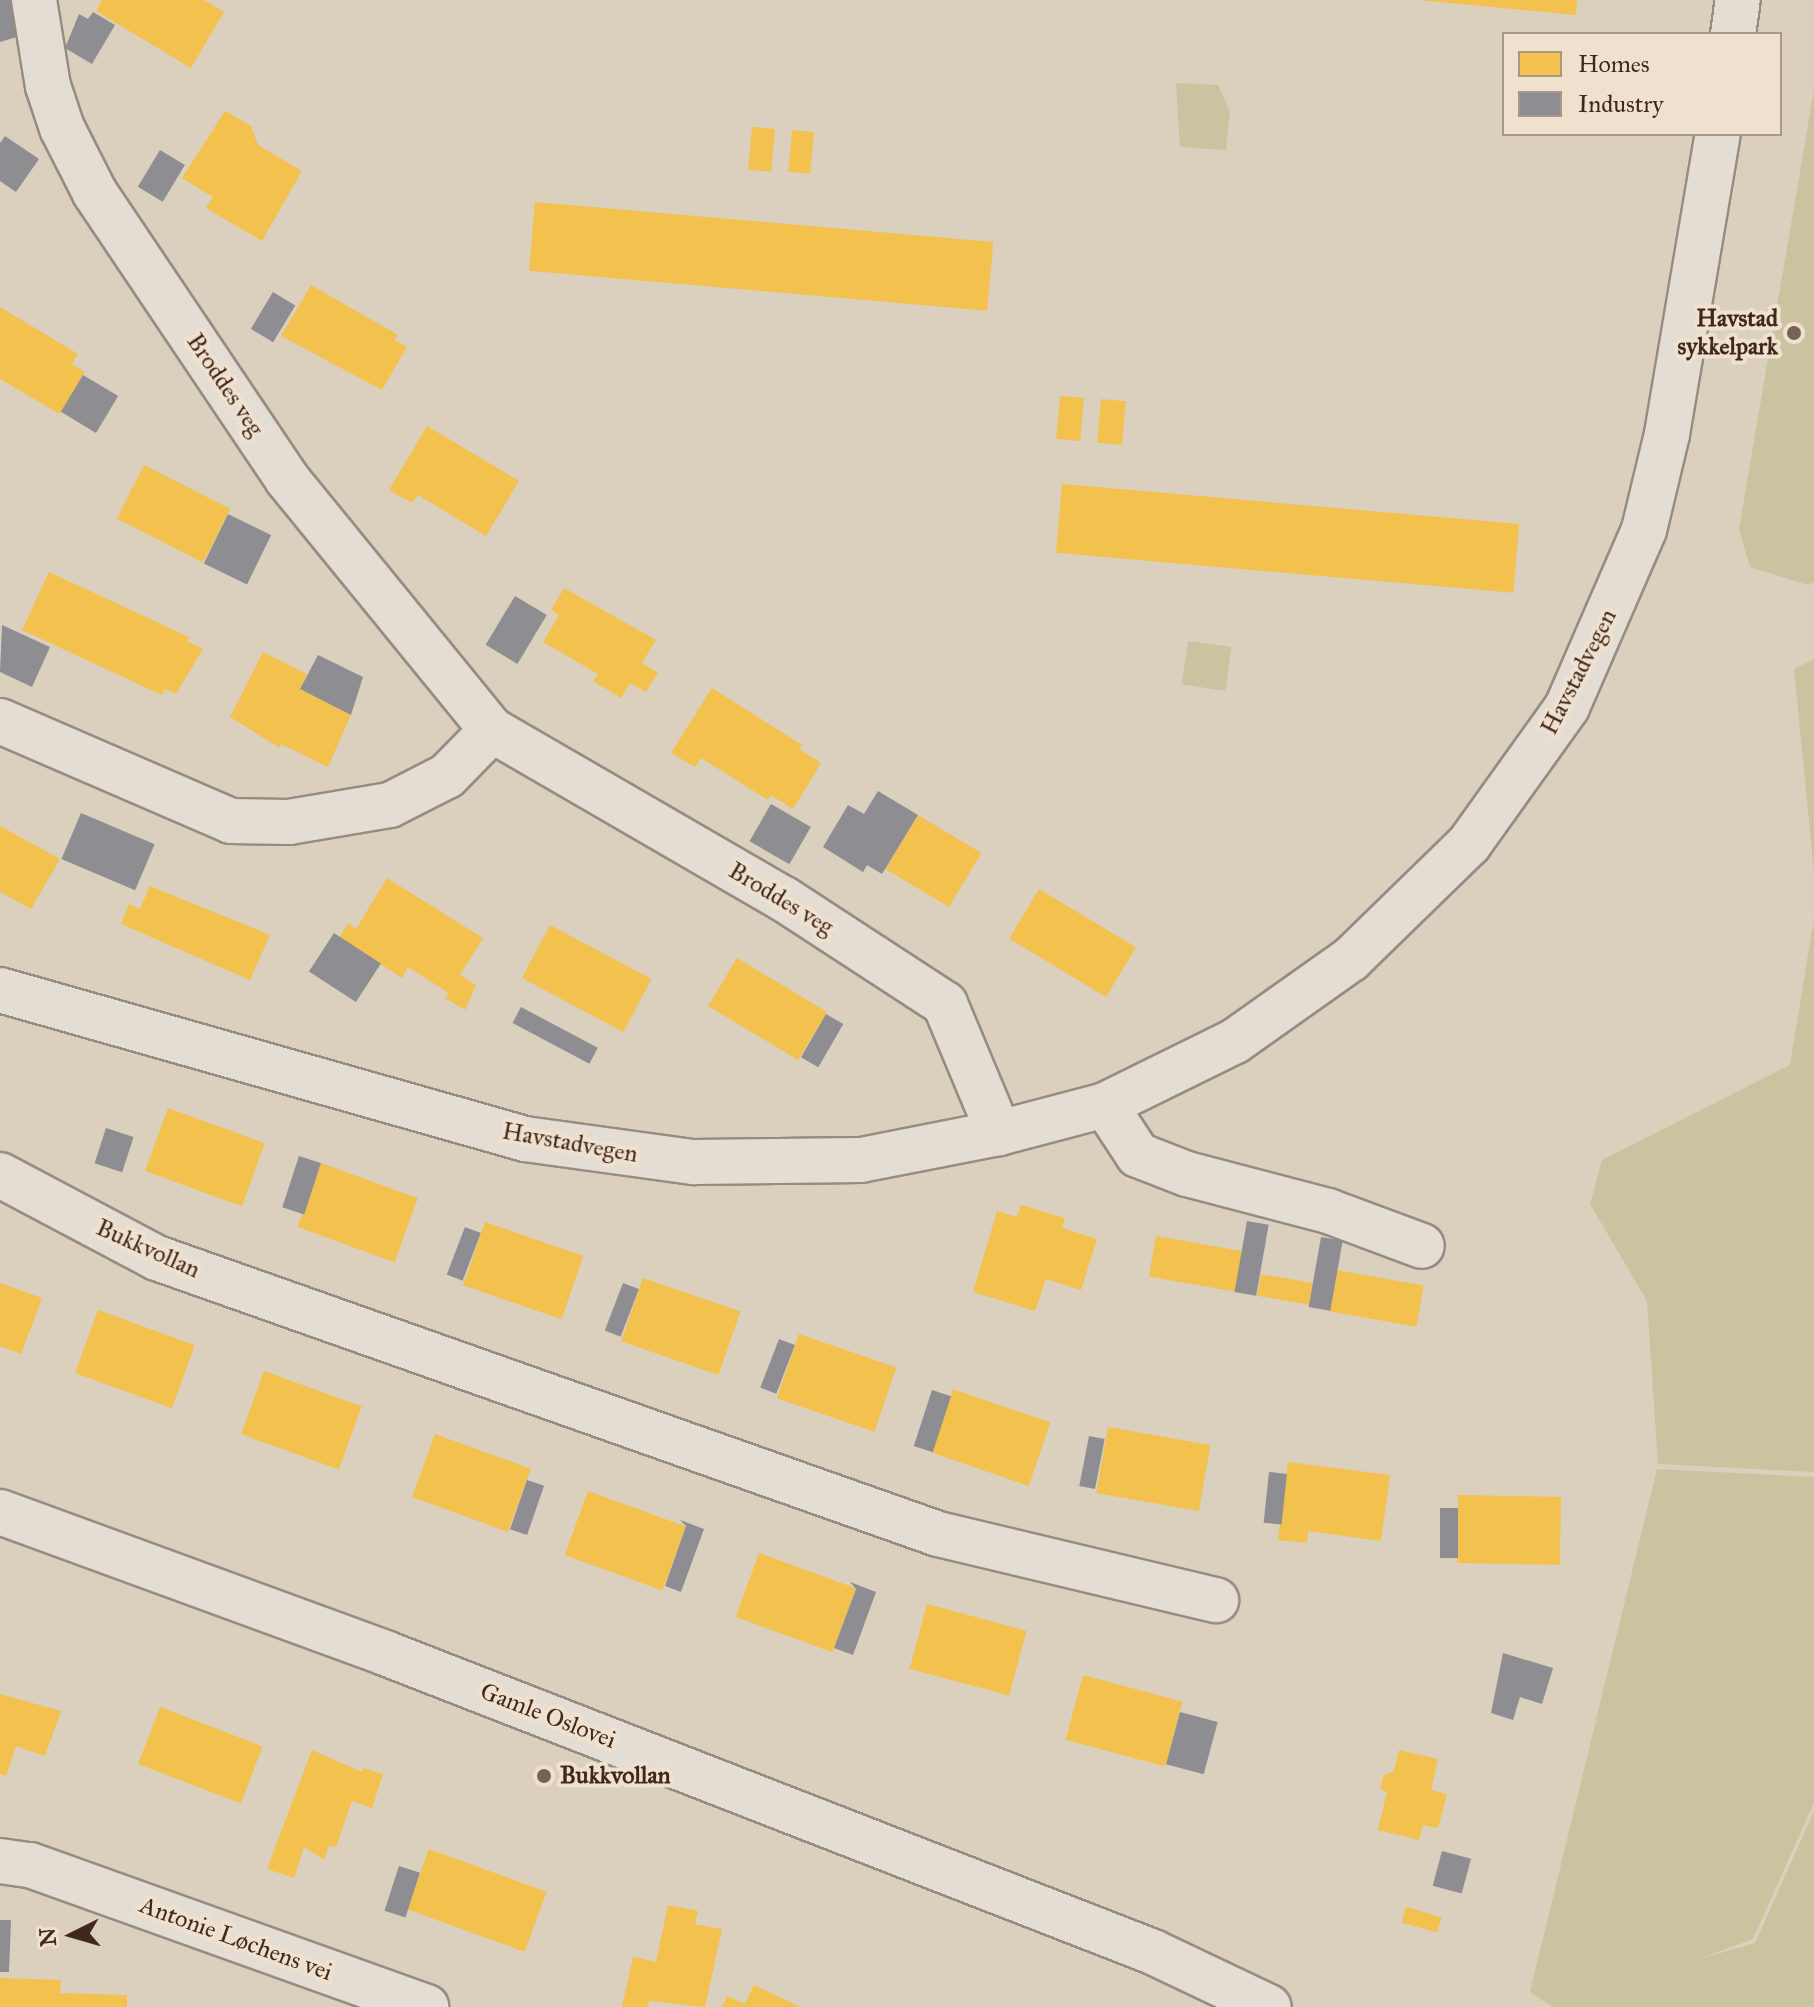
<!DOCTYPE html>
<meta charset="utf-8">
<style>
body{margin:0}
#map{position:relative;width:1814px;height:2007px;overflow:hidden;background:#dbcfbe;font-family:"IM FELL Great Primer",serif}
div>[style]{position:absolute}
.green>*{inset:0;background:#c9c3a0;transform-origin:0 0}
.homes>*{inset:0;background:#f2c14e;transform-origin:0 0}
.industry>*{inset:0;background:#8d8d92;transform-origin:0 0}
.roads{filter:drop-shadow(2px 0 #968c82) drop-shadow(-2px 0 #968c82) drop-shadow(0 2px #968c82) drop-shadow(0 -2px #968c82)}
.street>*{height:44px;margin:-22px;padding:0 22px;transform-origin:22px;border-radius:22px;background:#e3ddd4}
.secondary>*{height:44px;margin:-22px;padding:0 22px;transform-origin:22px;border-radius:22px;background:#e3ddd4}
.dots>*{width:22px;height:22px;translate:-50% -50%;box-sizing:border-box;border:4px solid #efe1cd;border-radius:50%}
span{translate:-50% -50%;white-space:nowrap;text-align:center;line-height:1.15;-webkit-text-stroke:8px #efe1cd;paint-order:stroke}
.poi-label{font-size:24px;color:#41281e;font-weight:700}
.right{translate:-100% -50%;text-align:right}
.left{translate:0 -50%;text-align:left}
.street-label{font-size:24px;color:#41281e}
.legend{position:absolute;left:1502px;top:32px;width:280px;height:104px;box-sizing:border-box;background:#efe1cd;border:2px solid #a99787;margin:0;padding:10px 14px;list-style:none;font-size:24px;color:#41281e}
.legend li{display:flex;align-items:center;gap:16px;height:40px}
.legend b{width:40px;border:2px solid #a99787}
.north{position:absolute;left:32px;top:1895px;width:80px;height:80px;-webkit-text-stroke:6px #efe1cd;paint-order:stroke;rotate:265deg;font-size:22px;font-weight:700;line-height:32px;text-align:center;color:#41281e}
.north::after{content:'';display:block;margin:auto;width:28px;height:36px;background:#41281e;clip-path:polygon(50% 0,100% 100%,50% 72%,0 100%)}
</style>
<div id="map">
<div class="green">
<div style="clip-path:polygon(1176px 83px,1218px 85px,1230px 112px,1226px 150px,1180px 147px)"></div>
<div style="clip-path:polygon(1814px 90px,1814px 582px,1808px 585px,1750px 567px,1739px 529px)"></div>
<div style="left:1188px;top:641px;width:44px;height:44px;rotate:8deg"></div>
<div style="clip-path:polygon(1814px 659px,1814px 872px,1794px 669px)"></div>
<div style="clip-path:polygon(1814px 918px,1814px 1472px,1658px 1464px,1647px 1301px,1590px 1204px,1602px 1160px,1790px 1065px)"></div>
<div style="clip-path:polygon(1657px 1469px,1814px 1477px,1814px 1803px,1753px 1939px,1696px 1960px,1755px 1943px,1814px 1811px,1814px 2007px,1553px 2007px,1530px 1992px)"></div>
</div>
<div class="homes">
<div style="clip-path:polygon(102px 0,204px 0,224px 12px,191px 68px,96px 11px)"></div>
<div style="clip-path:polygon(1418px 0,1577px 0,1576px 15px)"></div>
<div style="clip-path:polygon(225px 111px,251px 126px,258px 145px,302px 171px,262px 241px,206px 208px,213px 197px,182px 178px)"></div>
<div style="left:752px;top:127px;width:23px;height:43px;rotate:5deg"></div>
<div style="left:792px;top:130px;width:22px;height:42px;rotate:5deg"></div>
<div style="left:535px;top:202px;width:460px;height:69px;rotate:5deg"></div>
<div style="clip-path:polygon(311px 285px,398px 335px,394px 340px,407px 347px,382px 390px,281px 336px)"></div>
<div style="clip-path:polygon(0 307px,78px 354px,72px 364px,85px 372px,60px 414px,0 379px)"></div>
<div style="left:1060px;top:396px;width:24px;height:43px;rotate:5deg"></div>
<div style="left:1101px;top:399px;width:25px;height:44px;rotate:5deg"></div>
<div style="clip-path:polygon(427px 426px,519px 481px,486px 536px,418px 495px,412px 503px,389px 490px)"></div>
<div style="left:144px;top:465px;width:97px;height:60px;rotate:27deg"></div>
<div style="left:1062px;top:484px;width:459px;height:69px;rotate:5deg"></div>
<div style="clip-path:polygon(49px 572px,189px 637px,187px 641px,203px 649px,176px 694px,165px 689px,162px 695px,22px 630px)"></div>
<div style="clip-path:polygon(564px 588px,656px 640px,642px 663px,658px 673px,646px 692px,630px 683px,621px 698px,593px 681px,598px 674px,543px 642px,559px 615px,551px 610px)"></div>
<div style="clip-path:polygon(263px 652px,307px 674px,300px 689px,351px 715px,328px 767px,281px 744px,280px 748px,230px 717px)"></div>
<div style="clip-path:polygon(712px 688px,802px 745px,799px 749px,821px 763px,793px 809px,771px 795px,768px 800px,701px 758px,695px 767px,671px 753px)"></div>
<div style="left:918px;top:815px;width:74px;height:63px;rotate:31deg"></div>
<div style="clip-path:polygon(0 826px,60px 859px,31px 909px,0 892px)"></div>
<div style="clip-path:polygon(387px 878px,483px 938px,460px 975px,476px 985px,465px 1010px,445px 998px,449px 993px,408px 967px,402px 978px,340px 937px,348px 923px,356px 929px)"></div>
<div style="clip-path:polygon(150px 886px,270px 935px,250px 980px,121px 924px,129px 904px,140px 909px)"></div>
<div style="left:1039px;top:889px;width:113px;height:58px;rotate:31deg"></div>
<div style="left:550px;top:925px;width:115px;height:60px;rotate:28deg"></div>
<div style="left:737px;top:958px;width:105px;height:56px;rotate:31deg"></div>
<div style="left:168px;top:1108px;width:103px;height:67px;rotate:20deg"></div>
<div style="left:321px;top:1163px;width:103px;height:68px;rotate:20deg"></div>
<div style="clip-path:polygon(1021px 1205px,1065px 1218px,1062px 1228px,1097px 1239px,1081px 1290px,1046px 1279px,1035px 1311px,973px 1292px,997px 1211px,1017px 1217px)"></div>
<div style="left:485px;top:1222px;width:104px;height:67px;rotate:19deg"></div>
<div style="left:1156px;top:1236px;width:88px;height:41px;rotate:10deg"></div>
<div style="left:1336px;top:1270px;width:89px;height:42px;rotate:10deg"></div>
<div style="left:1261px;top:1274px;width:53px;height:22px;rotate:10deg"></div>
<div style="left:643px;top:1278px;width:103px;height:67px;rotate:19deg"></div>
<div style="clip-path:polygon(0 1283px,42px 1298px,21px 1354px,0 1346px)"></div>
<div style="left:98px;top:1310px;width:103px;height:67px;rotate:20deg"></div>
<div style="left:799px;top:1334px;width:103px;height:68px;rotate:19deg"></div>
<div style="left:264px;top:1371px;width:104px;height:67px;rotate:20deg"></div>
<div style="left:953px;top:1389px;width:103px;height:67px;rotate:19deg"></div>
<div style="left:1108px;top:1427px;width:104px;height:67px;rotate:10deg"></div>
<div style="left:435px;top:1434px;width:102px;height:67px;rotate:20deg"></div>
<div style="clip-path:polygon(1288px 1462px,1390px 1475px,1381px 1541px,1308px 1531px,1307px 1543px,1278px 1540px)"></div>
<div style="left:588px;top:1491px;width:104px;height:68px;rotate:20deg"></div>
<div style="left:1458px;top:1495px;width:103px;height:68px;rotate:1deg"></div>
<div style="left:759px;top:1553px;width:103px;height:68px;rotate:20deg"></div>
<div style="left:927px;top:1604px;width:103px;height:67px;rotate:15deg"></div>
<div style="left:1083px;top:1675px;width:103px;height:67px;rotate:15deg"></div>
<div style="clip-path:polygon(0 1694px,61px 1711px,45px 1756px,16px 1746px,6px 1776px,0 1774px)"></div>
<div style="left:160px;top:1707px;width:110px;height:61px;rotate:21deg"></div>
<div style="clip-path:polygon(312px 1750px,362px 1772px,363px 1768px,383px 1774px,372px 1808px,352px 1801px,336px 1847px,329px 1845px,324px 1860px,304px 1847px,294px 1878px,267px 1869px)"></div>
<div style="clip-path:polygon(1399px 1750px,1438px 1759px,1431px 1790px,1447px 1794px,1438px 1828px,1423px 1825px,1419px 1840px,1378px 1830px,1387px 1792px,1380px 1789px,1384px 1775px,1394px 1771px)"></div>
<div style="left:429px;top:1849px;width:125px;height:64px;rotate:20deg"></div>
<div style="clip-path:polygon(668px 1905px,698px 1911px,695px 1924px,722px 1929px,705px 2007px,649px 2001px,648px 2007px,622px 2007px,633px 1957px,656px 1962px)"></div>
<div style="left:1406px;top:1907px;width:37px;height:16px;rotate:16deg"></div>
<div style="clip-path:polygon(0 1978px,61px 1980px,60px 1993px,127px 1995px,127px 2007px,0 2007px)"></div>
<div style="clip-path:polygon(754px 1985px,800px 2007px,722px 2007px,727px 1996px,745px 2004px)"></div>
</div>
<div class="industry">
<div style="clip-path:polygon(0 0,13px 0,23px 35px,0 42px)"></div>
<div style="clip-path:polygon(93px 12px,115px 25px,92px 64px,65px 48px,79px 14px,88px 19px)"></div>
<div style="clip-path:polygon(5px 136px,39px 159px,16px 192px,0 181px,0 143px)"></div>
<div style="left:160px;top:150px;width:29px;height:43px;rotate:31deg"></div>
<div style="left:273px;top:292px;width:26px;height:43px;rotate:31deg"></div>
<div style="left:83px;top:375px;width:41px;height:43px;rotate:31deg"></div>
<div style="left:228px;top:514px;width:48px;height:55px;rotate:26deg"></div>
<div style="left:515px;top:596px;width:37px;height:57px;rotate:31deg"></div>
<div style="clip-path:polygon(2px 625px,50px 647px,32px 687px,0 672px)"></div>
<div style="clip-path:polygon(318px 655px,363px 677px,351px 715px,300px 689px)"></div>
<div style="clip-path:polygon(878px 791px,918px 815px,882px 874px,867px 865px,863px 872px,823px 847px,848px 805px,864px 814px)"></div>
<div style="left:771px;top:804px;width:46px;height:43px;rotate:30deg"></div>
<div style="left:81px;top:813px;width:80px;height:50px;rotate:23deg"></div>
<div style="left:334px;top:933px;width:56px;height:46px;rotate:33deg"></div>
<div style="left:521px;top:1007px;width:87px;height:18px;rotate:28deg"></div>
<div style="left:826px;top:1014px;width:20px;height:50px;rotate:30deg"></div>
<div style="left:106px;top:1128px;width:29px;height:37px;rotate:18deg"></div>
<div style="left:299px;top:1156px;width:23px;height:54px;rotate:18deg"></div>
<div style="left:1247px;top:1221px;width:22px;height:72px;rotate:10deg"></div>
<div style="left:465px;top:1227px;width:17px;height:51px;rotate:21deg"></div>
<div style="left:1321px;top:1237px;width:22px;height:71px;rotate:10deg"></div>
<div style="left:623px;top:1283px;width:17px;height:51px;rotate:21deg"></div>
<div style="left:779px;top:1339px;width:17px;height:52px;rotate:21deg"></div>
<div style="left:932px;top:1390px;width:20px;height:59px;rotate:18deg"></div>
<div style="left:1089px;top:1436px;width:16px;height:51px;rotate:11deg"></div>
<div style="left:1269px;top:1472px;width:18px;height:51px;rotate:6deg"></div>
<div style="left:527px;top:1480px;width:18px;height:52px;rotate:19deg"></div>
<div style="left:1440px;top:1508px;width:18px;height:50px"></div>
<div style="clip-path:polygon(680px 1520px,704px 1529px,681px 1592px,665px 1586px,686px 1526px)"></div>
<div style="clip-path:polygon(850px 1582px,876px 1592px,853px 1655px,834px 1648px,856px 1589px)"></div>
<div style="clip-path:polygon(1503px 1653px,1553px 1668px,1542px 1704px,1520px 1697px,1513px 1720px,1491px 1713px)"></div>
<div style="left:1180px;top:1712px;width:39px;height:54px;rotate:15deg"></div>
<div style="left:1442px;top:1851px;width:30px;height:36px;rotate:15deg"></div>
<div style="left:399px;top:1866px;width:22px;height:47px;rotate:18deg"></div>
<div style="clip-path:polygon(0 1920px,11px 1920px,9px 1972px,0 1972px)"></div>
</div>
<div class="roads">
<div class="street">
<div style="left:34px;top:0;width:87px;rotate:80.8deg"></div>
<div style="left:48px;top:86px;width:44px;rotate:71.6deg"></div>
<div style="left:62px;top:128px;width:73px;rotate:63.1deg"></div>
<div style="left:95px;top:193px;width:344px;rotate:56.1deg"></div>
<div style="left:287px;top:479px;width:324px;rotate:50.8deg"></div>
<div style="left:492px;top:730px;width:337px;rotate:30.1deg"></div>
<div style="left:784px;top:899px;width:192px;rotate:33.1deg"></div>
<div style="left:945px;top:1004px;width:140px;rotate:67.3deg"></div>
<div style="left:1733px;top:34px;width:34px;rotate:-82deg"></div>
<div style="left:0;top:721px;width:252px;rotate:23.4deg"></div>
<div style="left:231px;top:821px;width:58px;rotate:1deg"></div>
<div style="left:289px;top:822px;width:102px;rotate:-9.6deg"></div>
<div style="left:390px;top:805px;width:64px;rotate:-27deg"></div>
<div style="left:447px;top:776px;width:64px;rotate:-45.6deg"></div>
<div style="left:0;top:990px;width:546px;rotate:15.84deg"></div>
<div style="left:525px;top:1139px;width:171px;rotate:7.8deg"></div>
<div style="left:694px;top:1162px;width:167px;rotate:-0.7deg"></div>
<div style="left:861px;top:1160px;width:141px;rotate:-11.1deg"></div>
<div style="left:999px;top:1133px;width:110px;rotate:-14.8deg"></div>
<div style="left:1105px;top:1105px;width:145px;rotate:-26.2deg"></div>
<div style="left:1235px;top:1041px;width:142px;rotate:-35.3deg"></div>
<div style="left:1351px;top:959px;width:165px;rotate:-44.3deg"></div>
<div style="left:1469px;top:844px;width:168px;rotate:-54.4deg"></div>
<div style="left:1567px;top:707px;width:193px;rotate:-66.5deg"></div>
<div style="left:1644px;top:530px;width:99px;rotate:-76.5deg"></div>
<div style="left:1667px;top:434px;width:304px;rotate:-80.4deg"></div>
<div style="left:1105px;top:1105px;width:60px;rotate:56.6deg"></div>
<div style="left:1138px;top:1155px;width:53px;rotate:21.2deg"></div>
<div style="left:1187px;top:1174px;width:146px;rotate:14.7deg"></div>
<div style="left:1328px;top:1211px;width:100px;rotate:20.4deg"></div>
<div style="left:0;top:1175px;width:178px;rotate:27.9deg"></div>
<div style="left:157px;top:1258px;width:828px;rotate:19.46deg"></div>
<div style="left:938px;top:1534px;width:286px;rotate:13.4deg"></div>
<div style="left:0;top:1861px;width:30px;rotate:8deg"></div>
<div style="left:30px;top:1865px;width:421px;rotate:19.7deg"></div>
</div>
<div class="secondary">
<div style="left:0;top:1512px;width:410px;rotate:20.1deg"></div>
<div style="left:385px;top:1653px;width:824px;rotate:21.27deg"></div>
<div style="left:1153px;top:1952px;width:128px;rotate:25.4deg"></div>
</div>
</div>
<div class="dots">
<div style="left:1794px;top:333px;background:#776256"></div>
<div style="left:544px;top:1776px;background:#776256"></div>
</div>
<div class="poi-label">
<span class="right" style="left:1778px;top:333px">Havstad<br>sykkelpark</span>
<span class="left" style="left:560px;top:1776px">Bukkvollan</span>
</div>
<div class="street-label">
<span style="left:225px;top:385px;rotate:56deg">Broddes veg</span>
<span style="left:1579px;top:672px;rotate:-63deg">Havstadvegen</span>
<span style="left:781px;top:899px;rotate:31deg">Broddes veg</span>
<span style="left:570px;top:1143px;rotate:10deg">Havstadvegen</span>
<span style="left:148px;top:1249px;rotate:24deg">Bukkvollan</span>
<span style="left:548px;top:1716px;rotate:21deg">Gamle Oslovei</span>
<span style="left:236px;top:1939px;rotate:20deg">Antonie Løchens vei</span>
</div>
<ul class="legend">
<li><b style="height:22px;background:#f2c14e"></b>Homes</li>
<li><b style="height:22px;background:#8d8d92"></b>Industry</li>
</ul>
<div class="north">N</div>
</div>
